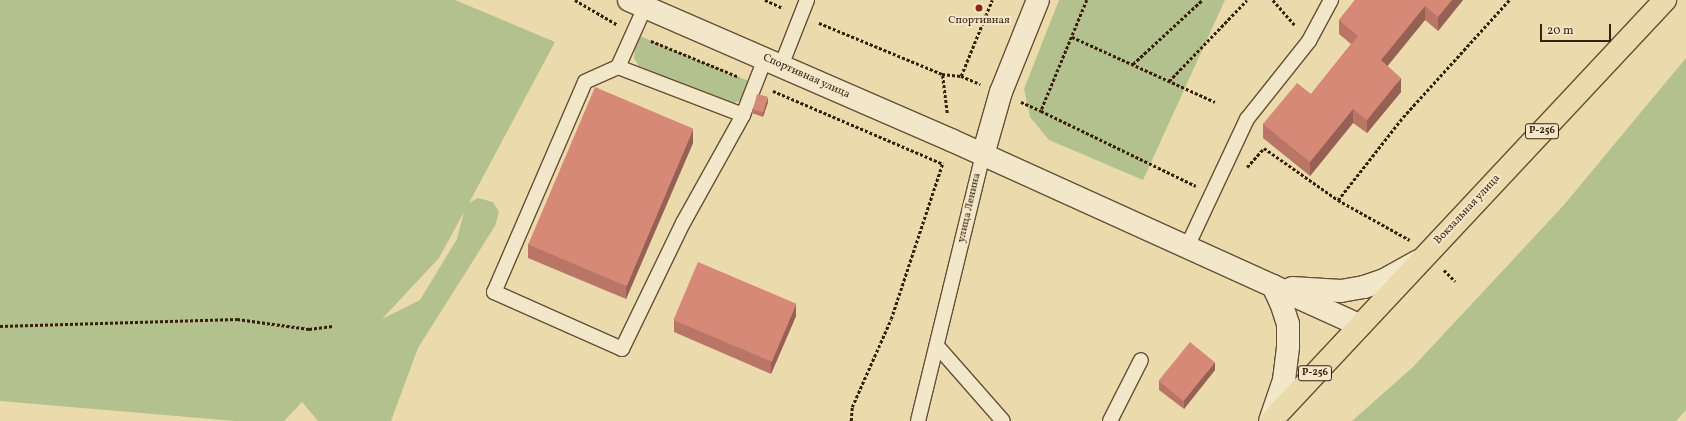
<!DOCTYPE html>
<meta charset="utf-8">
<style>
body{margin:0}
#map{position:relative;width:1686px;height:421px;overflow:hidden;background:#ebdbac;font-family:Vollkorn,serif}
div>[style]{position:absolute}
.green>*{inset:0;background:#b2c18e}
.path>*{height:2.5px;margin-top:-1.25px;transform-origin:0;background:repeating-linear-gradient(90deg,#3b1f0d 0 3px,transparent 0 5px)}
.roads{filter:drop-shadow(1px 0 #674e35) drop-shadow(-1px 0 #674e35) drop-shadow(0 1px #674e35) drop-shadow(0 -1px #674e35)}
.lane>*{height:14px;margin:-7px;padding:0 7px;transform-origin:7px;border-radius:7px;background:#f2e8c9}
.secondary>*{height:22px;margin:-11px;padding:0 11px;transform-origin:11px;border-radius:11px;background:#f2e8c9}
.highway>*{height:22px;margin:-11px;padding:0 11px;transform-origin:11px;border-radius:11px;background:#ebdbac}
.wall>*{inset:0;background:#b97667}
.shaded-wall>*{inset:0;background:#966054}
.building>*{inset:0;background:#d78978;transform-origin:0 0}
.dots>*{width:11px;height:11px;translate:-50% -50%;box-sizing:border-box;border:2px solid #f2e8c9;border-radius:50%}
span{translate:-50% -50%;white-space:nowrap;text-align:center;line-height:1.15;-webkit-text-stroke:4px #f2e8c9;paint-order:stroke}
.shield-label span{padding:1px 3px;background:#f2e8c9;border:1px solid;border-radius:3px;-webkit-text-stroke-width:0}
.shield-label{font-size:10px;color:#3b1f0d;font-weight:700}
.poi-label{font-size:11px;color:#3b1f0d}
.street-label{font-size:11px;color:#3b1f0d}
.scale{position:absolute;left:1540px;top:24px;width:71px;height:18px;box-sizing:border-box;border:2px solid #3b1f0d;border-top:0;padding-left:5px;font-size:12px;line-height:14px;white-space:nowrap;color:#3b1f0d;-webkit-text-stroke:3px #f2e8c9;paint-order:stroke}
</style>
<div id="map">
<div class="green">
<div style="clip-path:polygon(evenodd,0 0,455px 0,555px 42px,469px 203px,478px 198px,493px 202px,499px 212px,495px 226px,418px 348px,391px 421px,318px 421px,302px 402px,284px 421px,235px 421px,0 401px,0 0,464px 212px,457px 239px,420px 300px,382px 319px,439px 258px,464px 212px)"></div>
<div style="clip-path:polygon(1059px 0,1225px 0,1143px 180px,1049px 140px,1030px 117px,1024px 89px)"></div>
<div style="clip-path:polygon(640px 36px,751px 82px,744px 99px,731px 104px,639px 66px,634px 58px,635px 47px)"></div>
<div style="clip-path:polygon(1686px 58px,1686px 410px,1676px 421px,1352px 421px,1413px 367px,1563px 206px)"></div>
</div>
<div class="path">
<div style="left:575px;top:0;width:50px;rotate:30.2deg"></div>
<div style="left:765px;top:0;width:20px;rotate:24deg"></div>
<div style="left:1087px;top:0;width:120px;rotate:112.5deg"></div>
<div style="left:1041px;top:111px;width:172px;rotate:25.8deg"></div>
<div style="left:1273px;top:0;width:33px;rotate:49deg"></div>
<div style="left:819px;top:23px;width:133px;rotate:22.5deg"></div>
<div style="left:1072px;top:37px;width:157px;rotate:24.4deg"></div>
<div style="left:651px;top:41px;width:95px;rotate:22.2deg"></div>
<div style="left:1133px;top:64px;width:94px;rotate:-42.8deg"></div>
<div style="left:961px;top:76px;width:21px;rotate:23deg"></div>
<div style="left:1169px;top:81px;width:112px;rotate:-46.1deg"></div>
<div style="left:773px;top:91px;width:185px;rotate:23.2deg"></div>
<div style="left:1021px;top:102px;width:22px;rotate:24deg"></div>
<div style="left:947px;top:113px;width:39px;rotate:-97deg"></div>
<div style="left:942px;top:74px;width:19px;rotate:6deg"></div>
<div style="left:961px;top:76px;width:82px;rotate:-67.8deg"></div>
<div style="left:1247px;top:167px;width:25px;rotate:-48deg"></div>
<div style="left:1264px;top:148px;width:90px;rotate:35.1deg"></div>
<div style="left:1338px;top:200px;width:82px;rotate:29.1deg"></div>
<div style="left:1338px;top:200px;width:105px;rotate:-51.9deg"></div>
<div style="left:1403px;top:117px;width:158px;rotate:-47.8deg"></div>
<div style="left:1444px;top:270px;width:16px;rotate:45deg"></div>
<div style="left:0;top:326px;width:237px;rotate:-1.7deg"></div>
<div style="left:237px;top:319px;width:73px;rotate:7.9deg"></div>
<div style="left:309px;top:329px;width:24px;rotate:-7deg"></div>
<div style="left:851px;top:421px;width:14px;rotate:-86deg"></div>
<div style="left:852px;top:407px;width:96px;rotate:-66.1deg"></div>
<div style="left:891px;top:319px;width:165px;rotate:-71.7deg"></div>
</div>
<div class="roads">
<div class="lane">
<div style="left:645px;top:7px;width:66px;rotate:114.2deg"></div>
<div style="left:618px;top:67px;width:134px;rotate:21deg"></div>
<div style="left:781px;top:66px;width:71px;rotate:-68.5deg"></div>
<div style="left:618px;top:67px;width:36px;rotate:156deg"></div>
<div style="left:585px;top:82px;width:229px;rotate:113.4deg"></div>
<div style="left:494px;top:292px;width:140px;rotate:24deg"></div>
<div style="left:622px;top:349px;width:140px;rotate:-64.2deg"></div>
<div style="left:683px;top:223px;width:124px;rotate:-60.9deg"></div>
<div style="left:743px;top:115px;width:60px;rotate:-68.6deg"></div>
<div style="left:1187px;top:247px;width:141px;rotate:-64.9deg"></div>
<div style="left:1247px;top:119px;width:100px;rotate:-51.5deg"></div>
<div style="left:1309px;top:41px;width:47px;rotate:-61.8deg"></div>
<div style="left:938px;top:347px;width:98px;rotate:48.7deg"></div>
<div style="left:918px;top:421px;width:274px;rotate:-76.3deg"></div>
<div style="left:1110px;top:421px;width:68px;rotate:-63.1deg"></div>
</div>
<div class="secondary">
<div style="left:629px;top:0;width:351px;rotate:23.5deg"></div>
<div style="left:951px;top:140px;width:448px;rotate:24.4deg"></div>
<div style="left:983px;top:155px;width:66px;rotate:-74.1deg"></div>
<div style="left:1001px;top:92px;width:99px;rotate:-68.1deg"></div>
<div style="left:1292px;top:288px;width:49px;rotate:3.5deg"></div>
<div style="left:1341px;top:291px;width:23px;rotate:-10deg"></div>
<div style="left:1364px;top:287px;width:21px;rotate:-19deg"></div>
<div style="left:1384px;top:280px;width:38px;rotate:-29deg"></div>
<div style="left:1270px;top:421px;width:43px;rotate:-71.1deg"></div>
<div style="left:1284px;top:380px;width:34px;rotate:-83deg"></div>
<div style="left:1288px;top:346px;width:22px;rotate:-90deg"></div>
<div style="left:1288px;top:324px;width:22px;rotate:-108deg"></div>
<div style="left:1281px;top:303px;width:19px;rotate:-115deg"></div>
</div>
<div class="highway">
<div style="left:1271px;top:421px;width:577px;rotate:-46.9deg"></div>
</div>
</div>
<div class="wall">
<div style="clip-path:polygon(1355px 0,1463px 0,1438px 31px,1425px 20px,1387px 66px,1401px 92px,1367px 133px,1353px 123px,1310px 176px,1263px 138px,1263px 124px,1311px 94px,1351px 44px,1339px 34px,1339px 20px)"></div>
<div style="clip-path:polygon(768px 102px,763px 117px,752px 113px,752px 109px)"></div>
<div style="clip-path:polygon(693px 143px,626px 299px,528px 258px,528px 244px)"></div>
<div style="clip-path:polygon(796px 316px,771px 374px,674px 332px,674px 320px)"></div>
<div style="clip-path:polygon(1215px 370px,1184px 409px,1159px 390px,1159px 381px)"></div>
</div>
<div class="shaded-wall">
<div style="clip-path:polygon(1452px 0,1463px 0,1438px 31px,1438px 17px)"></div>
<div style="clip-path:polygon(1425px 6px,1425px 20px,1381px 74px,1381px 60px)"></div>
<div style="clip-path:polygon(1401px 78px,1401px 92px,1367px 133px,1367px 120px)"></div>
<div style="clip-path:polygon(768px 97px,768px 102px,763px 117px,763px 112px)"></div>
<div style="clip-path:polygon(1353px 109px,1353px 123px,1310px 176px,1310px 162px)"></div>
<div style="clip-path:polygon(693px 129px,693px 143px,626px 299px,626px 285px)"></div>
<div style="clip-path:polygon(796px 304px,796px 316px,771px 374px,771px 362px)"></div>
<div style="clip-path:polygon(1215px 362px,1215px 370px,1184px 409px,1184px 401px)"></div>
</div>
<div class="building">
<div style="clip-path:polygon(1355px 0,1452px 0,1438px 17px,1425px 6px,1381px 60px,1401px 78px,1367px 120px,1353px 109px,1310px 162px,1263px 124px,1297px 83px,1311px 94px,1358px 36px,1339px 20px)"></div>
<div style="left:595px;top:87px;width:107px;height:171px;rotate:23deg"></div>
<div style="left:757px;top:94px;width:11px;height:16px;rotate:15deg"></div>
<div style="left:698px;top:262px;width:107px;height:63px;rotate:23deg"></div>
<div style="left:1190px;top:342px;width:32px;height:50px;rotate:39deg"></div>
</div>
<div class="dots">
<div style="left:979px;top:8px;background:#8f2418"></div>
</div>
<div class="shield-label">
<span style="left:1542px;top:131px">Р-256</span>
<span style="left:1315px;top:373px">Р-256</span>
</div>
<div class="poi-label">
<span style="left:979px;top:21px">Спортивная</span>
</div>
<div class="street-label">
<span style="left:806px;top:77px;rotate:24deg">Спортивная улица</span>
<span style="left:970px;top:208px;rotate:-77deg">улица Ленина</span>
<span style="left:1468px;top:210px;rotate:-47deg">Вокзальная улица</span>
</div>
<div class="scale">20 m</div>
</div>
